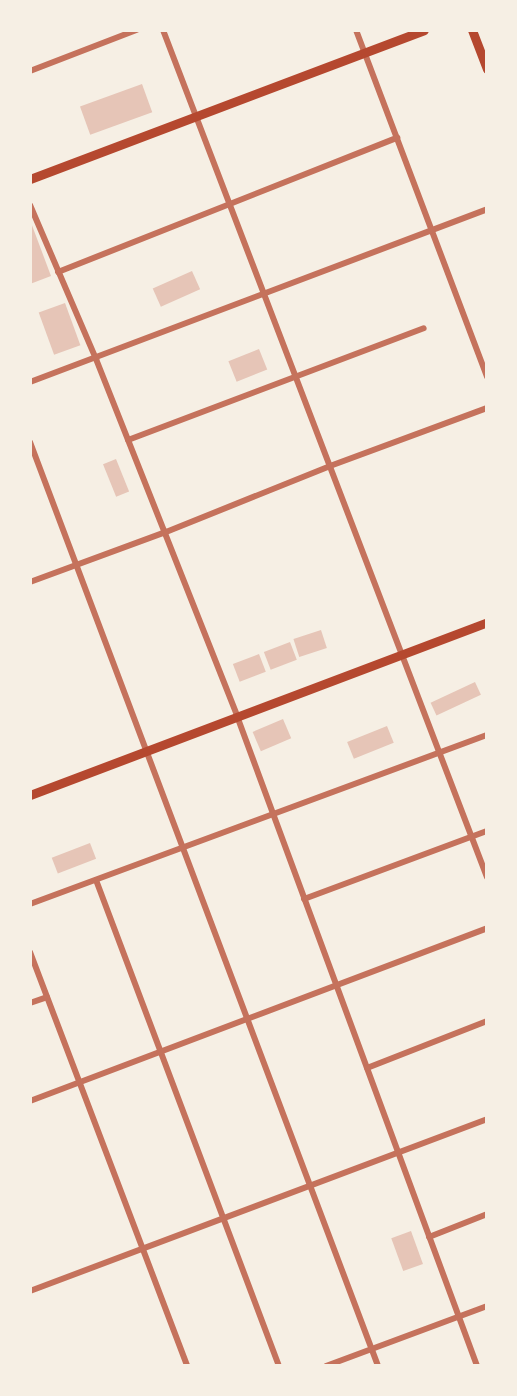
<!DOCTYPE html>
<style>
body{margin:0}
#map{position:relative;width:517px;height:1396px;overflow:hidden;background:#f6efe4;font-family:Manrope,sans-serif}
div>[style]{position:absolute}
.building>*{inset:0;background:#e6c5b7;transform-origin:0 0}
.minor>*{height:6px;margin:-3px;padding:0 3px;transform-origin:3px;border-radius:3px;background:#c5725c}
.secondary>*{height:9px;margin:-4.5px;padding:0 4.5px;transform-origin:4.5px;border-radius:4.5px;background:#b5482f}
span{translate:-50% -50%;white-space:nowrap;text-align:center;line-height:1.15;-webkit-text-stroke:4.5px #f6efe4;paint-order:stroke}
.frame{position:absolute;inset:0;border:32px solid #f6efe4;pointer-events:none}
</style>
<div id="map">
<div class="building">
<div style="left:142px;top:84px;width:30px;height:66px;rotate:70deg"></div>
<div style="clip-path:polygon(30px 220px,51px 276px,30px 284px)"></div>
<div style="left:192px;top:271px;width:20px;height:43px;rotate:66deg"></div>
<div style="left:65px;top:303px;width:45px;height:28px;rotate:70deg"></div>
<div style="left:259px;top:349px;width:22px;height:33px;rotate:68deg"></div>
<div style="left:116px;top:459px;width:35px;height:14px;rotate:68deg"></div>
<div style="left:321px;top:630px;width:19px;height:29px;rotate:72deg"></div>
<div style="left:290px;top:642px;width:19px;height:28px;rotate:69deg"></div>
<div style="left:259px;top:654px;width:19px;height:28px;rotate:69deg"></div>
<div style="left:475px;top:682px;width:14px;height:49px;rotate:65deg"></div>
<div style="left:283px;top:719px;width:21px;height:33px;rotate:67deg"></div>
<div style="left:387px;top:726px;width:18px;height:43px;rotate:68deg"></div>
<div style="left:90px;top:843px;width:17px;height:41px;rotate:69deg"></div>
<div style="left:411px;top:1231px;width:35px;height:21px;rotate:70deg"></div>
</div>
<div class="minor">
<div style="left:163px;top:30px;width:907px;rotate:69.07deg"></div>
<div style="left:356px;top:30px;width:371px;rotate:69.3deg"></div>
<div style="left:30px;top:71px;width:114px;rotate:-21.1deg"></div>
<div style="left:30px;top:205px;width:168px;rotate:66.8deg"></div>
<div style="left:96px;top:359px;width:384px;rotate:68.4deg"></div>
<div style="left:237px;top:716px;width:693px;rotate:69.73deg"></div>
<div style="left:58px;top:272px;width:365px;rotate:-21.6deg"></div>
<div style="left:30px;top:382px;width:489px;rotate:-20.7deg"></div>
<div style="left:128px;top:440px;width:316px;rotate:-20.7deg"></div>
<div style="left:30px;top:442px;width:987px;rotate:69.36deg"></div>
<div style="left:30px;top:582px;width:145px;rotate:-20.2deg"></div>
<div style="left:166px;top:532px;width:177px;rotate:-21.9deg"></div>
<div style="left:330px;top:466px;width:167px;rotate:-20.3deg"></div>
<div style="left:96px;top:880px;width:519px;rotate:69.37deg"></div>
<div style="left:304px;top:899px;width:195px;rotate:-20.4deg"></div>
<div style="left:30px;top:904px;width:487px;rotate:-20.3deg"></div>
<div style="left:30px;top:952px;width:443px;rotate:69.2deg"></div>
<div style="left:30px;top:1003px;width:18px;rotate:-19deg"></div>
<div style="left:367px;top:1068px;width:129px;rotate:-21.4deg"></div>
<div style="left:30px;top:1101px;width:489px;rotate:-20.7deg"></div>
<div style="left:429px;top:1237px;width:62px;rotate:-21.6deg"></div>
<div style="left:30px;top:1291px;width:488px;rotate:-20.6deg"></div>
<div style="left:326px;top:1366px;width:172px;rotate:-20.4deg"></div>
</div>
<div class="secondary">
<div style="left:472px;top:30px;width:42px;rotate:69deg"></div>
<div style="left:30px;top:179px;width:421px;rotate:-20.7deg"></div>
<div style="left:30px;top:795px;width:489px;rotate:-20.7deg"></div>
</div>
<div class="frame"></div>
</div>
